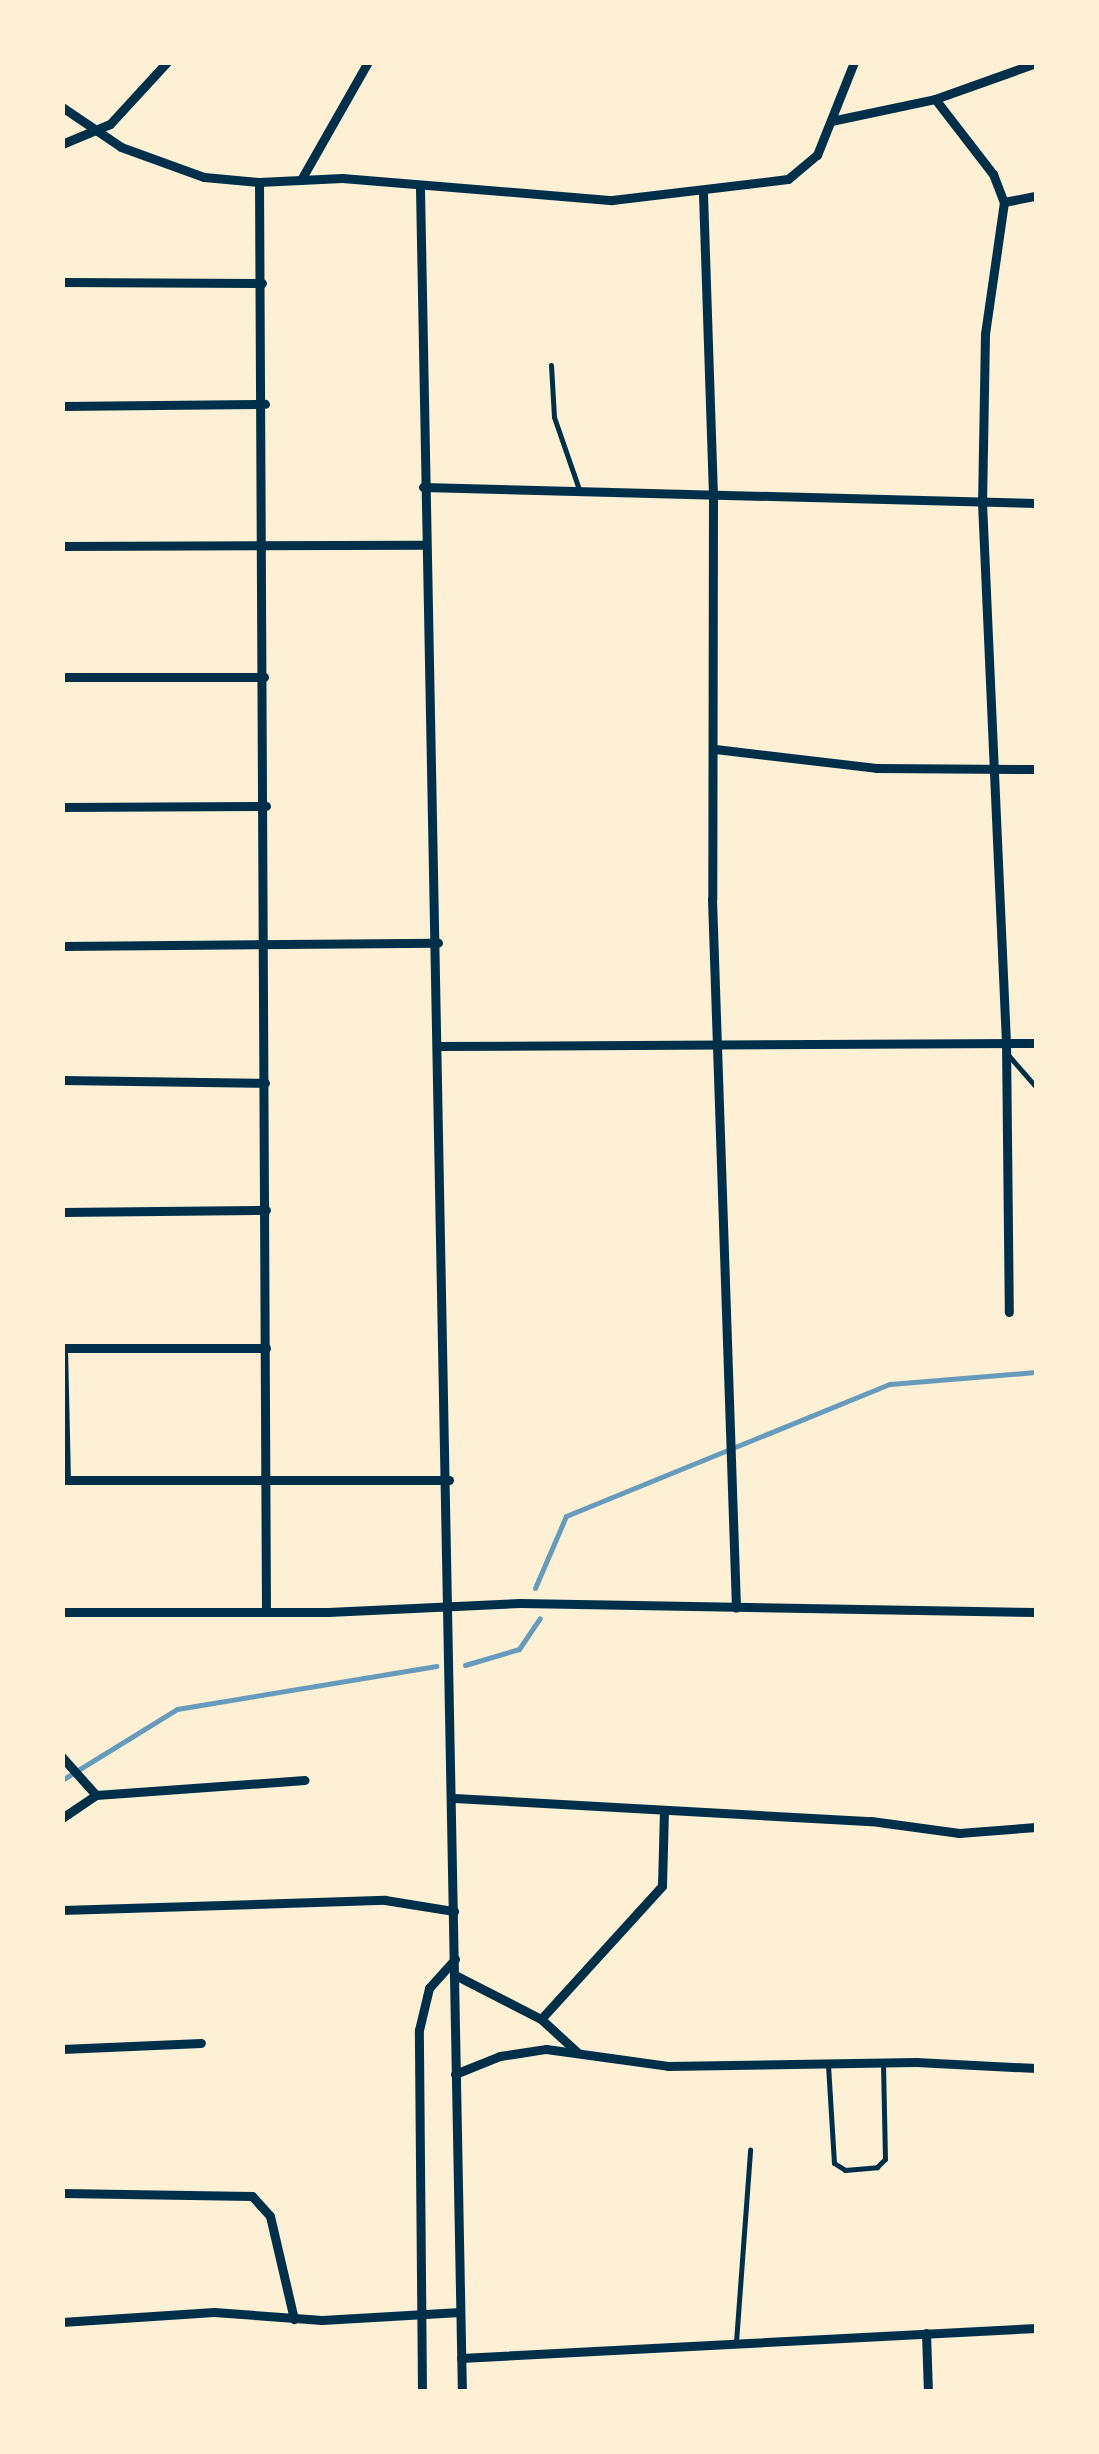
<!DOCTYPE html>
<style>
body{margin:0}
#map{position:relative;width:1099px;height:2454px;overflow:hidden;background:#fdf0d5;font-family:"IBM Plex Sans",sans-serif}
div>[style]{position:absolute}
.stream>*{height:5px;margin:-2.5px;padding:0 2.5px;transform-origin:2.5px;border-radius:2.5px;background:#669bbc}
.service>*{height:5px;margin:-2.5px;padding:0 2.5px;transform-origin:2.5px;border-radius:2.5px;background:#003049}
.minor>*{height:9px;margin:-4.5px;padding:0 4.5px;transform-origin:4.5px;border-radius:4.5px;background:#003049}
span{translate:-50% -50%;white-space:nowrap;text-align:center;line-height:1.15;-webkit-text-stroke:8px #fdf0d5;paint-order:stroke}
.frame{position:absolute;inset:0;border:65px solid #fdf0d5;pointer-events:none}
</style>
<div id="map">
<div class="stream">
<div style="left:535px;top:1588px;width:78px;rotate:-66.7deg"></div>
<div style="left:566px;top:1516px;width:350px;rotate:-22.2deg"></div>
<div style="left:890px;top:1384px;width:146px;rotate:-4.7deg"></div>
<div style="left:465px;top:1665px;width:56px;rotate:-16.5deg"></div>
<div style="left:519px;top:1649px;width:37px;rotate:-56deg"></div>
<div style="left:62px;top:1780px;width:135px;rotate:-31.7deg"></div>
<div style="left:177px;top:1709px;width:263px;rotate:-9.4deg"></div>
</div>
<div class="service">
<div style="left:551px;top:365px;width:52px;rotate:86.7deg"></div>
<div style="left:554px;top:417px;width:76px;rotate:70.9deg"></div>
<div style="left:1009px;top:1056px;width:41px;rotate:48.9deg"></div>
<div style="left:828px;top:2065px;width:98px;rotate:86.5deg"></div>
<div style="left:834px;top:2163px;width:13px;rotate:32deg"></div>
<div style="left:845px;top:2170px;width:32px;rotate:-5deg"></div>
<div style="left:877px;top:2167px;width:11px;rotate:-45deg"></div>
<div style="left:885px;top:2159px;width:96px;rotate:-91.2deg"></div>
<div style="left:736px;top:2342px;width:193px;rotate:-85.8deg"></div>
</div>
<div class="minor">
<div style="left:935px;top:99px;width:107px;rotate:-19.6deg"></div>
<div style="left:62px;top:107px;width:71px;rotate:34.1deg"></div>
<div style="left:121px;top:147px;width:88px;rotate:19.9deg"></div>
<div style="left:204px;top:177px;width:55px;rotate:5.2deg"></div>
<div style="left:259px;top:182px;width:83px;rotate:-2.8deg"></div>
<div style="left:342px;top:178px;width:271px;rotate:4.7deg"></div>
<div style="left:612px;top:200px;width:177px;rotate:-6.8deg"></div>
<div style="left:788px;top:179px;width:38px;rotate:-40deg"></div>
<div style="left:817px;top:155px;width:100px;rotate:-68.3deg"></div>
<div style="left:831px;top:121px;width:106px;rotate:-11.9deg"></div>
<div style="left:935px;top:99px;width:95px;rotate:52.3deg"></div>
<div style="left:993px;top:174px;width:30px;rotate:69deg"></div>
<div style="left:1004px;top:202px;width:133px;rotate:98.2deg"></div>
<div style="left:985px;top:334px;width:168px;rotate:91deg"></div>
<div style="left:982px;top:502px;width:541px;rotate:87.46deg"></div>
<div style="left:1006px;top:1042px;width:270px;rotate:89.4deg"></div>
<div style="left:62px;top:144px;width:52px;rotate:-22.6deg"></div>
<div style="left:110px;top:124px;width:84px;rotate:-47.4deg"></div>
<div style="left:302px;top:178px;width:133px;rotate:-60.4deg"></div>
<div style="left:259px;top:182px;width:1429px;rotate:89.72deg"></div>
<div style="left:420px;top:189px;width:2203px;rotate:88.91deg"></div>
<div style="left:703px;top:194px;width:297px;rotate:88.1deg"></div>
<div style="left:713px;top:491px;width:408px;rotate:90.1deg"></div>
<div style="left:712px;top:899px;width:709px;rotate:88.06deg"></div>
<div style="left:1004px;top:202px;width:33px;rotate:-11deg"></div>
<div style="left:62px;top:282px;width:200px;rotate:0.3deg"></div>
<div style="left:62px;top:406px;width:203px;rotate:-0.6deg"></div>
<div style="left:423px;top:487px;width:613px;rotate:1.5deg"></div>
<div style="left:62px;top:546px;width:361px;rotate:-0.2deg"></div>
<div style="left:62px;top:677px;width:202px"></div>
<div style="left:715px;top:749px;width:162px;rotate:6.7deg"></div>
<div style="left:876px;top:768px;width:160px;rotate:0.4deg"></div>
<div style="left:62px;top:807px;width:204px;rotate:-0.3deg"></div>
<div style="left:62px;top:946px;width:376px;rotate:-0.5deg"></div>
<div style="left:437px;top:1046px;width:599px;rotate:-0.29deg"></div>
<div style="left:62px;top:1080px;width:203px;rotate:0.8deg"></div>
<div style="left:62px;top:1212px;width:204px;rotate:-0.6deg"></div>
<div style="left:62px;top:1348px;width:204px"></div>
<div style="left:63px;top:1348px;width:132px;rotate:88.7deg"></div>
<div style="left:62px;top:1480px;width:387px"></div>
<div style="left:62px;top:1612px;width:266px"></div>
<div style="left:328px;top:1612px;width:192px;rotate:-2.7deg"></div>
<div style="left:520px;top:1603px;width:516px;rotate:1deg"></div>
<div style="left:62px;top:1757px;width:51px;rotate:48.2deg"></div>
<div style="left:454px;top:1798px;width:418px;rotate:3.2deg"></div>
<div style="left:871px;top:1821px;width:89px;rotate:7.8deg"></div>
<div style="left:959px;top:1833px;width:77px;rotate:-4.5deg"></div>
<div style="left:62px;top:1818px;width:41px;rotate:-34.1deg"></div>
<div style="left:96px;top:1795px;width:209px;rotate:-4.1deg"></div>
<div style="left:62px;top:1910px;width:323px;rotate:-1.8deg"></div>
<div style="left:385px;top:1900px;width:70px;rotate:9.1deg"></div>
<div style="left:455px;top:1975px;width:97px;rotate:27.1deg"></div>
<div style="left:62px;top:2049px;width:139px;rotate:-2.5deg"></div>
<div style="left:577px;top:2052px;width:49px;rotate:-137.5deg"></div>
<div style="left:541px;top:2019px;width:180px;rotate:-47.7deg"></div>
<div style="left:662px;top:1886px;width:76px;rotate:-88.5deg"></div>
<div style="left:455px;top:2074px;width:48px;rotate:-21.8deg"></div>
<div style="left:500px;top:2056px;width:47px;rotate:-8.7deg"></div>
<div style="left:546px;top:2049px;width:123px;rotate:7.9deg"></div>
<div style="left:668px;top:2066px;width:248px;rotate:-0.9deg"></div>
<div style="left:916px;top:2062px;width:120px;rotate:2.9deg"></div>
<div style="left:62px;top:2193px;width:190px;rotate:0.9deg"></div>
<div style="left:252px;top:2196px;width:27px;rotate:48deg"></div>
<div style="left:270px;top:2216px;width:106px;rotate:76.9deg"></div>
<div style="left:62px;top:2322px;width:152px;rotate:-3.8deg"></div>
<div style="left:214px;top:2312px;width:108px;rotate:4.2deg"></div>
<div style="left:322px;top:2320px;width:138px;rotate:-3.3deg"></div>
<div style="left:926px;top:2333px;width:59px;rotate:88.1deg"></div>
<div style="left:461px;top:2358px;width:576px;rotate:-2.99deg"></div>
<div style="left:422px;top:2392px;width:362px;rotate:-90.5deg"></div>
<div style="left:419px;top:2030px;width:43px;rotate:-76.6deg"></div>
<div style="left:429px;top:1988px;width:39px;rotate:-48deg"></div>
</div>
<div class="frame"></div>
</div>
